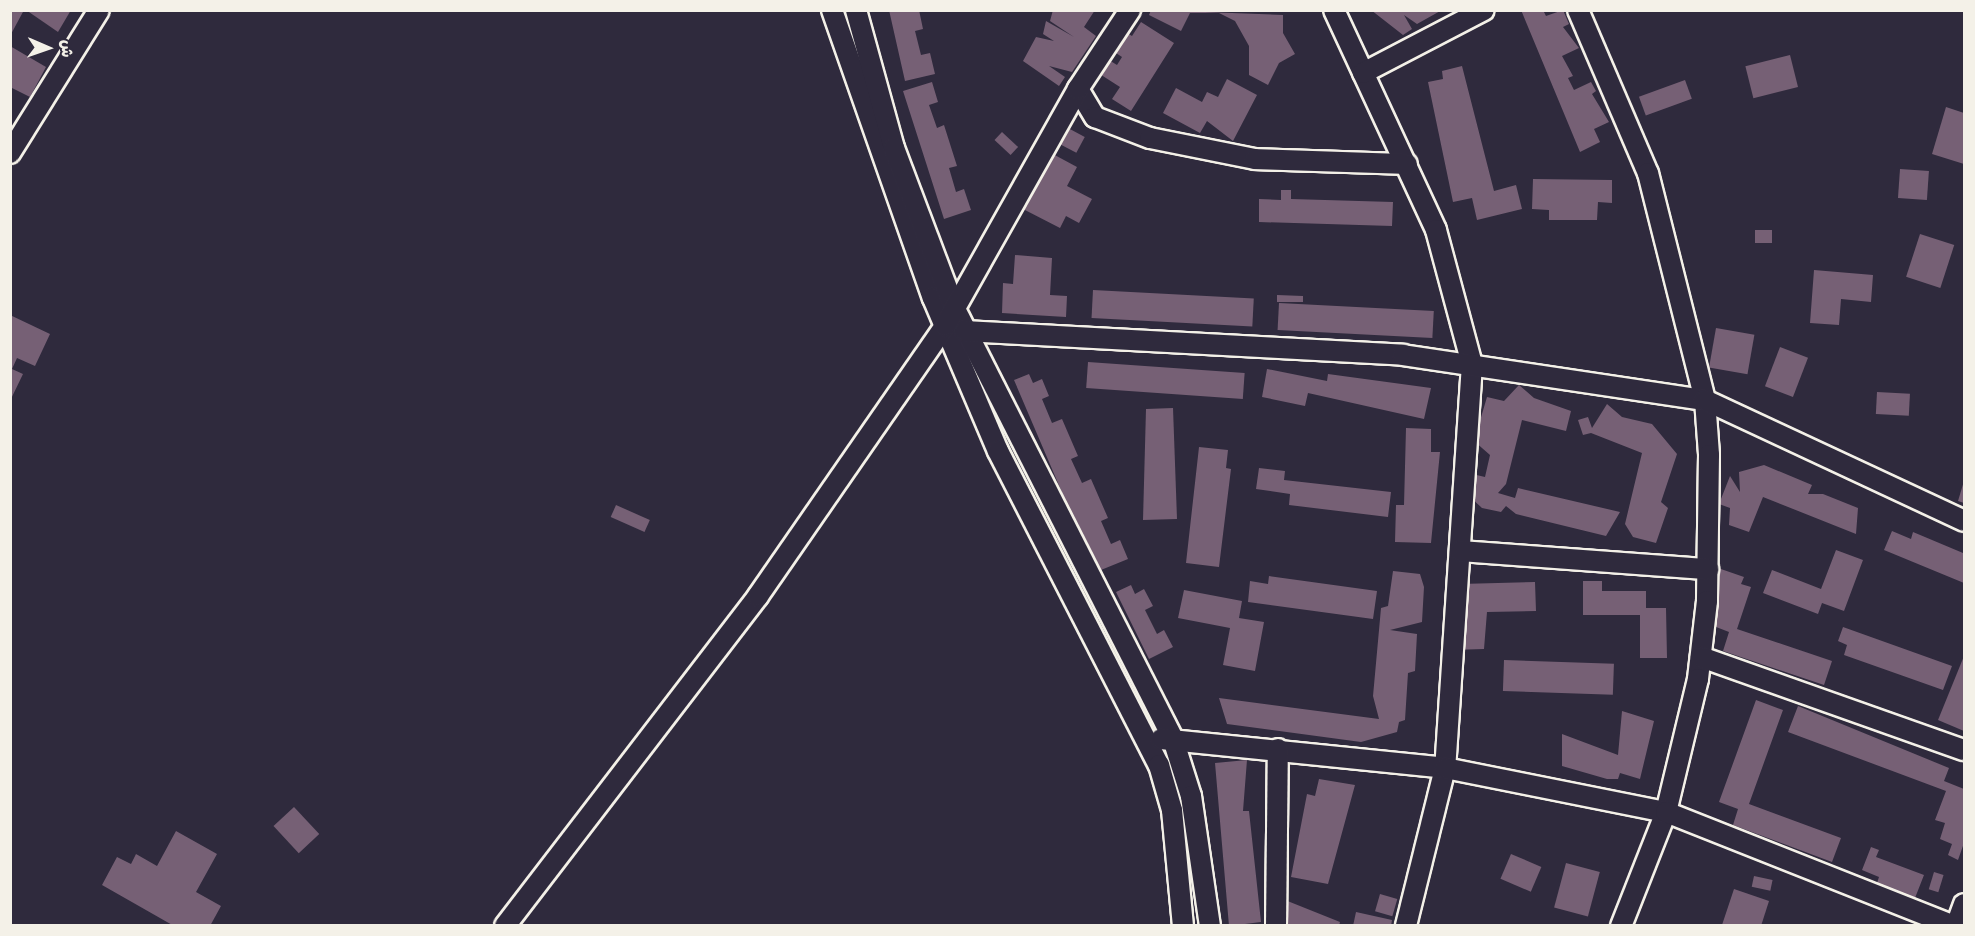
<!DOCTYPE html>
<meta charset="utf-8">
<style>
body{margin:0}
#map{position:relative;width:1975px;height:936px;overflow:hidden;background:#2f2a3d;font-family:Mynerve,"Playpen Sans Arabic",sans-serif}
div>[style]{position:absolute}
.building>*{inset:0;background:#766075;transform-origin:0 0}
.roads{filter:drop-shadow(2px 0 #f4f1e8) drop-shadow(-2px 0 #f4f1e8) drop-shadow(0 2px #f4f1e8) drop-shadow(0 -2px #f4f1e8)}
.minor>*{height:20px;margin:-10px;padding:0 10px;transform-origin:10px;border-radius:10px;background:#2f2a3d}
span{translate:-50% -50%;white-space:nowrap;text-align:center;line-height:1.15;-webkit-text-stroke:4.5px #2f2a3d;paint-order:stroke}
.frame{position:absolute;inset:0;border:12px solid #f4f1e8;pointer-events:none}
.north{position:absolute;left:18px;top:18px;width:60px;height:60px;-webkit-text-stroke:4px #2f2a3d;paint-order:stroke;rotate:92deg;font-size:16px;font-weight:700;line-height:24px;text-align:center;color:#f4f1e8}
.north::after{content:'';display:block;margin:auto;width:21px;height:27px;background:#f4f1e8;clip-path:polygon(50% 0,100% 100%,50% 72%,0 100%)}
</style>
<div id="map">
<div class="building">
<div style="clip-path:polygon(10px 10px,24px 10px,10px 36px)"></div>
<div style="clip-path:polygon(26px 10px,71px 10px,58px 32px)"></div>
<div style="clip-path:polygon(889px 10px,919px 10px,923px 29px,915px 31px,921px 55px,930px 53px,935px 74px,905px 81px)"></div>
<div style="clip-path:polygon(1053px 10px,1095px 10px,1084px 27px,1096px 36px,1072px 72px,1049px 66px,1065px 77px,1059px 86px,1023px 61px,1036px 37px,1054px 41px,1043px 34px,1046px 21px,1074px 37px,1050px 21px)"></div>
<div style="clip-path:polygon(1151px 10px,1283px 15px,1283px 33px,1295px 54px,1279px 63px,1268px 85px,1249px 75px,1249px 46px,1235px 21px,1219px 13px,1190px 13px,1181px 31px,1149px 15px)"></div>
<div style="clip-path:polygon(1371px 10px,1442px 10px,1417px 24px,1404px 15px,1412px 29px,1403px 35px)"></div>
<div style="clip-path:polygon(1521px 10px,1543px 10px,1546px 16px,1563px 10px,1569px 24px,1563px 27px,1579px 48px,1562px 56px,1573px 76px,1568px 78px,1574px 90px,1591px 82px,1596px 91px,1592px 94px,1609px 122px,1594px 129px,1600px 142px,1580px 152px)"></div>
<div style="clip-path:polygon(1141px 22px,1174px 43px,1131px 111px,1112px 99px,1120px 87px,1095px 71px,1104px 57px,1117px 65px,1122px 57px,1110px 49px,1122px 30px,1132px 36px)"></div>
<div style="clip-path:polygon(10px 46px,46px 67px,30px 97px,10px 87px)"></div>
<div style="left:1790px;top:55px;width:33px;height:46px;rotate:76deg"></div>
<div style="clip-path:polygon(1462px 66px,1494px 191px,1516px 185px,1522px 209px,1477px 220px,1472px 198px,1453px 202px,1428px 82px,1443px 79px,1442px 71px)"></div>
<div style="clip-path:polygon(1227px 79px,1257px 95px,1233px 141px,1207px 121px,1200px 133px,1163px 113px,1176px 88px,1202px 102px,1207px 92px,1218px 97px)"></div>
<div style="left:1685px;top:80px;width:20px;height:49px;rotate:70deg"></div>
<div style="clip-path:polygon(932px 82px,938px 102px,929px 105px,937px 128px,944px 125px,957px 166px,949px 168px,956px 192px,964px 189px,971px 210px,944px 219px,903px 91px)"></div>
<div style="clip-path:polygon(1946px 107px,1964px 113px,1964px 164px,1932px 154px)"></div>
<div style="left:1068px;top:128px;width:19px;height:18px;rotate:28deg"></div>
<div style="left:1002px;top:132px;width:22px;height:11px;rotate:43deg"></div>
<div style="clip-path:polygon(1051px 153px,1077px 167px,1067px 186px,1092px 199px,1079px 223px,1066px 216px,1060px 228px,1023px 209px)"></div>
<div style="left:1900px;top:169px;width:29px;height:29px;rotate:4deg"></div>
<div style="clip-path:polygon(1533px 179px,1612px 180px,1612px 203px,1598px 202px,1597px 220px,1549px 220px,1549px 210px,1532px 209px)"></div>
<div style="clip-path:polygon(1281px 190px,1291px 190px,1291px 199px,1393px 202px,1392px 226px,1259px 222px,1259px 199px,1281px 200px)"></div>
<div style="left:1755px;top:230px;width:17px;height:13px"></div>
<div style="left:1920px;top:234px;width:36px;height:45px;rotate:18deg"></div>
<div style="clip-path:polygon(1015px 255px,1052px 258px,1050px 295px,1067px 296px,1066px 317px,1002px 313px,1003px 283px,1013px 284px)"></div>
<div style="clip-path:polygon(1814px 270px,1873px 275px,1871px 302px,1841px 299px,1839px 325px,1810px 323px)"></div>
<div style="left:1093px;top:290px;width:161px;height:28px;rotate:3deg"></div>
<div style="clip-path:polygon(1277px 295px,1303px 296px,1303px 302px,1277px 302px)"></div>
<div style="left:1279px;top:303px;width:155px;height:27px;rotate:3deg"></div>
<div style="clip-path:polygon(10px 315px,50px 334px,35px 366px,17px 358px,12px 369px,23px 374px,10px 401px)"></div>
<div style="left:1716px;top:328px;width:39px;height:40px;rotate:10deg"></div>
<div style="left:1780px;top:347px;width:30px;height:42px;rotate:21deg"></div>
<div style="left:1088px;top:362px;width:157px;height:26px;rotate:4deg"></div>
<div style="clip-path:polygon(1267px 369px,1327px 381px,1328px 374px,1431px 388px,1424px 419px,1308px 393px,1305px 406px,1262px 397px)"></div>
<div style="clip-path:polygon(1029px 374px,1033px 383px,1042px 379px,1049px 396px,1042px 399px,1052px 423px,1062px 419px,1078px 456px,1071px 459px,1082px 483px,1091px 479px,1108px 518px,1101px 521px,1111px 544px,1120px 540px,1128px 559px,1096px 572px,1014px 380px)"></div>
<div style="clip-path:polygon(1519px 385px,1534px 398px,1571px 411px,1566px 431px,1522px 420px,1506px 484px,1498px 493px,1515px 498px,1518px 488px,1620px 512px,1606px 536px,1516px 514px,1506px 506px,1501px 512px,1482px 508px,1470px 497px,1468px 473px,1485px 477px,1490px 455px,1474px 441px,1487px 397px,1504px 401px)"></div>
<div style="left:1877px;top:392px;width:33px;height:22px;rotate:3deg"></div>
<div style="clip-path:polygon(1607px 404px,1622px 417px,1652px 424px,1677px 454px,1661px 502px,1668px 508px,1656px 543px,1633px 537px,1625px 524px,1642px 453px,1591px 433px,1583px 435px,1578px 420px,1588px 417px,1592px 428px)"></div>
<div style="clip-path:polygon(1173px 408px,1177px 519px,1143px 520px,1146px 409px)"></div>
<div style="clip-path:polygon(1406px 428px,1431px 429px,1431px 452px,1440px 452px,1431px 543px,1395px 542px,1396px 505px,1404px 505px)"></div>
<div style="clip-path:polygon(1199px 447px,1228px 450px,1226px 468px,1231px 469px,1219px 567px,1186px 563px)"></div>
<div style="clip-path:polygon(1764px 465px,1812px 485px,1808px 494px,1823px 494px,1858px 508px,1856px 534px,1763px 497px,1749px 532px,1729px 525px,1730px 508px,1719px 504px,1730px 476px,1740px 492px,1739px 472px)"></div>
<div style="clip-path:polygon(1259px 468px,1285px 471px,1284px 480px,1391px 492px,1388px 517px,1289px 505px,1290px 494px,1256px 489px)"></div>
<div style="clip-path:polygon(1964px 481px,1964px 503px,1958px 501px)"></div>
<div style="left:616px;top:505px;width:37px;height:13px;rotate:24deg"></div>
<div style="clip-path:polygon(1892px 531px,1911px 539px,1913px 532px,1963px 553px,1964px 583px,1884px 550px)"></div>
<div style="clip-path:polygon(1836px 550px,1863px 560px,1844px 611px,1822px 603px,1818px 614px,1763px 593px,1772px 570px,1821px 589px)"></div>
<div style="clip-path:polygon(1718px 568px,1744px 577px,1741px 584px,1751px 587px,1737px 629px,1832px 661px,1824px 685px,1723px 651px,1729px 632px,1711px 625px,1718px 603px,1708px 600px)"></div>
<div style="clip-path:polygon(1393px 571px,1420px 574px,1424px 587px,1422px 622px,1390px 630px,1417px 634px,1415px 671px,1408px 673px,1405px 720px,1399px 722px,1397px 732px,1361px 742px,1227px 724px,1219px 698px,1379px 719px,1373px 696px,1381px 608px,1388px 606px)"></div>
<div style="clip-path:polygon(1269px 576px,1377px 591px,1373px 619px,1248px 602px,1250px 581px,1268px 584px)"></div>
<div style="clip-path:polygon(1583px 581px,1602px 581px,1602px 591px,1646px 591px,1646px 608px,1666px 608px,1667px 658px,1640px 658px,1640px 615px,1583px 615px)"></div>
<div style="clip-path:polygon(1535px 582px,1536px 611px,1487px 612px,1484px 649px,1451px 650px,1460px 584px)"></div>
<div style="clip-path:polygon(1131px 585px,1135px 594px,1144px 589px,1153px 606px,1145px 610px,1157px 634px,1164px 630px,1173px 647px,1149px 659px,1116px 592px)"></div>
<div style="clip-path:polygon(1184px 590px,1242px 601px,1239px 618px,1264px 622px,1255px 671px,1223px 665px,1230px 628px,1178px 618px)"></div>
<div style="clip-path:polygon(1843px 627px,1952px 666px,1943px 690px,1844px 655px,1847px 645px,1838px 641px)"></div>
<div style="clip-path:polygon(1964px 656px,1964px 731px,1938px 720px)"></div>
<div style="left:1504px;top:660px;width:110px;height:31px;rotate:2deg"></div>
<div style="clip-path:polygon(1756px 700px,1783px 710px,1749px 804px,1841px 838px,1832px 862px,1733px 825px,1738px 809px,1719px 802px)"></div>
<div style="clip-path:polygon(1798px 706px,1949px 768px,1944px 781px,1964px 789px,1964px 843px,1958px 860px,1948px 855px,1952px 844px,1940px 839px,1945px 823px,1935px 820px,1946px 791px,1788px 732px)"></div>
<div style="clip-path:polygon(1622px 711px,1654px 721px,1640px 779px,1620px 773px,1618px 779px,1607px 779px,1562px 766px,1562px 734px,1618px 755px)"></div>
<div style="clip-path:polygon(1247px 760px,1243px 811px,1249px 811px,1261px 922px,1229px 926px,1215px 763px)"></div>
<div style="clip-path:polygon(1319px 779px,1355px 785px,1328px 884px,1291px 877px,1307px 794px,1315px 796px)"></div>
<div style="left:294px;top:807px;width:37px;height:28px;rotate:47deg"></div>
<div style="clip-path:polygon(176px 831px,217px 854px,196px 892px,221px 906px,210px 926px,174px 926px,102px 885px,117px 857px,131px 864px,136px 854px,157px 866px)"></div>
<div style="clip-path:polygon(1871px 847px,1879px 850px,1876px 857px,1924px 875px,1915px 898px,1877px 883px,1879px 877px,1862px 870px)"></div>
<div style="left:1511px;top:854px;width:33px;height:27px;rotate:23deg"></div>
<div style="left:1566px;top:863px;width:35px;height:46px;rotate:15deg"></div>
<div style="left:1934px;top:872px;width:10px;height:18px;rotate:17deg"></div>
<div style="left:1754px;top:876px;width:19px;height:11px;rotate:12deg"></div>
<div style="clip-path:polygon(1734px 889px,1769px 901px,1761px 926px,1722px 925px)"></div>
<div style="left:1380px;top:894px;width:18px;height:18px;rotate:16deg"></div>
<div style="clip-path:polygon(1285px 900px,1340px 922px,1339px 926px,1284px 926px)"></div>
<div style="clip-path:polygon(1356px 912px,1392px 920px,1391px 926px,1353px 926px)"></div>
</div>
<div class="roads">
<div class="minor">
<div style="left:832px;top:10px;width:305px;rotate:70.7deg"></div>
<div style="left:933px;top:298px;width:166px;rotate:67deg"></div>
<div style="left:998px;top:451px;width:353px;rotate:62.9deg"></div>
<div style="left:1159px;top:765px;width:47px;rotate:73.9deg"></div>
<div style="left:1172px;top:810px;width:117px;rotate:84.6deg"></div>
<div style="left:856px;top:10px;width:143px;rotate:74.6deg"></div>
<div style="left:894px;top:148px;width:170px;rotate:69.3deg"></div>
<div style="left:954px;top:307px;width:484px;rotate:63.1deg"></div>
<div style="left:1173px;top:739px;width:60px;rotate:72.5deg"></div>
<div style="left:1191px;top:796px;width:131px;rotate:81.7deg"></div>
<div style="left:1334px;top:10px;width:242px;rotate:65.1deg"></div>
<div style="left:1436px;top:230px;width:139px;rotate:75deg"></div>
<div style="left:1472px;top:364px;width:405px;rotate:93.8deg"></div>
<div style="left:1445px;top:768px;width:163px;rotate:103.9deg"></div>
<div style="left:1578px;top:10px;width:177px;rotate:66.8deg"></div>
<div style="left:1648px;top:173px;width:234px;rotate:75.9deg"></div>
<div style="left:1705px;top:400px;width:55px;rotate:85.8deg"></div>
<div style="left:1709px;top:455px;width:146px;rotate:90.8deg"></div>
<div style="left:1707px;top:601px;width:79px;rotate:96.6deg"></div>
<div style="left:1698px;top:679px;width:137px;rotate:103.5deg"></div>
<div style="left:1666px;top:812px;width:123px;rotate:111.5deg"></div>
<div style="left:1363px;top:73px;width:136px;rotate:-27.5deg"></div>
<div style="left:1078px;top:89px;width:33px;rotate:59deg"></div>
<div style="left:1095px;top:117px;width:59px;rotate:20.9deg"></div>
<div style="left:1150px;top:138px;width:107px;rotate:11.3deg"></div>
<div style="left:1255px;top:159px;width:152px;rotate:1.9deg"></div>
<div style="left:10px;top:153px;width:168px;rotate:-58.1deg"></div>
<div style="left:965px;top:331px;width:439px;rotate:3.1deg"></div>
<div style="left:1403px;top:355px;width:305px;rotate:8.5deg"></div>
<div style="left:1705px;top:400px;width:286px;rotate:25deg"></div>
<div style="left:1460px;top:551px;width:249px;rotate:4.2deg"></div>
<div style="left:1701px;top:657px;width:279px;rotate:19.5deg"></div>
<div style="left:1161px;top:739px;width:285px;rotate:5.8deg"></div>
<div style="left:1445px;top:768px;width:225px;rotate:11.3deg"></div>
<div style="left:1666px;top:812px;width:310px;rotate:21.6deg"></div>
<div style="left:505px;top:926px;width:416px;rotate:-52.5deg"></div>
<div style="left:758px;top:596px;width:328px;rotate:-55.3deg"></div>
<div style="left:945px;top:326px;width:272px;rotate:-60.7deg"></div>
<div style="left:1078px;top:89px;width:95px;rotate:-56.6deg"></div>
<div style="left:1276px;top:926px;width:177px;rotate:-89.4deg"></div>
<div style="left:1956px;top:926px;width:23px;rotate:-70deg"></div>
</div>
</div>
<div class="frame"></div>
<div class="north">ش</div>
</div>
